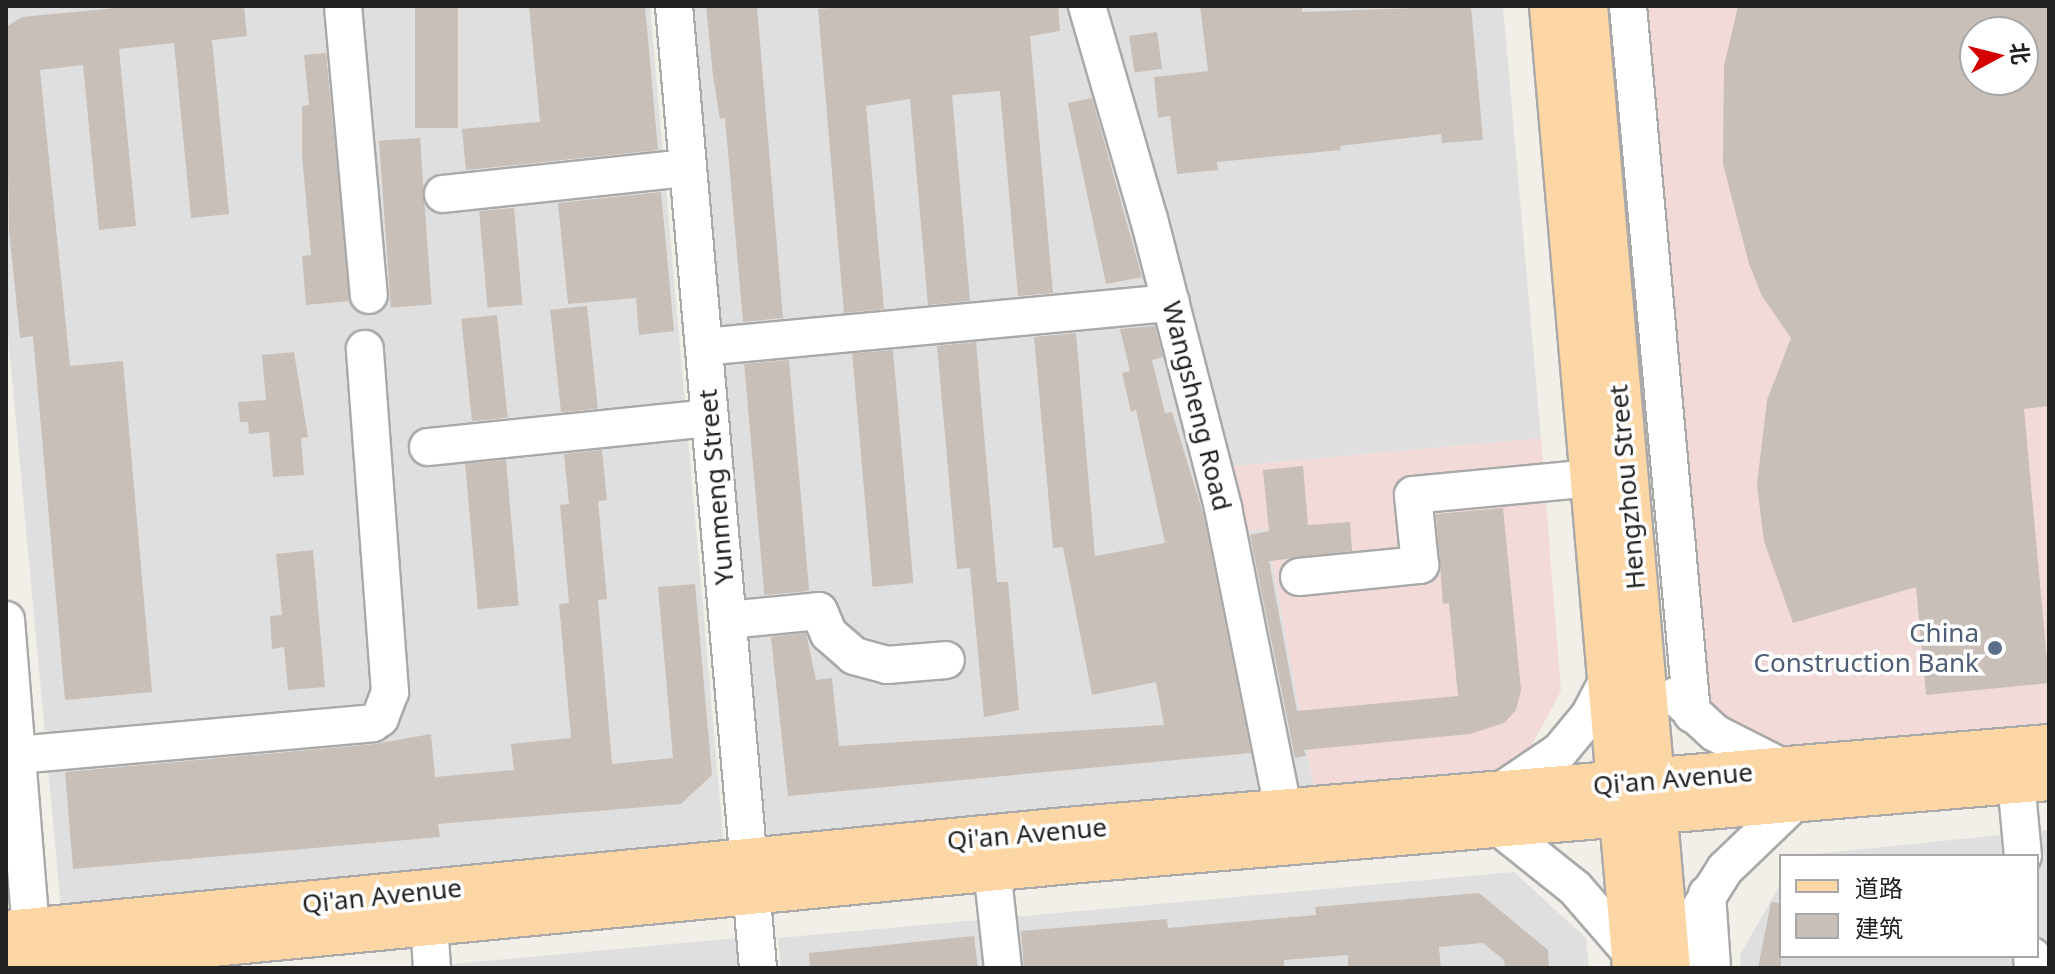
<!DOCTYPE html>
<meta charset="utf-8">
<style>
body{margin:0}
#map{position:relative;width:2055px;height:974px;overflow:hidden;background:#f2efe9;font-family:"Noto Sans","Noto Sans SC",sans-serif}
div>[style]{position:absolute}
.residential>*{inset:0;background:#e0dfdf}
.commercial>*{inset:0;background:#f2dad9}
.building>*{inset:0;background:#c7bfb8;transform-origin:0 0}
.roads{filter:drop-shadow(2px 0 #a9a9a9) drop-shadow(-2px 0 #a9a9a9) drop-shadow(0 2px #a9a9a9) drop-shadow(0 -2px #a9a9a9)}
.minor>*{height:36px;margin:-18px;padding:0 18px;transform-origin:18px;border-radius:18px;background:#fff}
.major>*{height:44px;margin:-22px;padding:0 22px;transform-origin:22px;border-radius:22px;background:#fcd6a4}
.dots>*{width:22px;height:22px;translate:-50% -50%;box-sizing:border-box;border:4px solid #fff;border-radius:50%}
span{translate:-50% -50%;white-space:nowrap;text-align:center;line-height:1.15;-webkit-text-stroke:7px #fff;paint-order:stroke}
.street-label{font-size:26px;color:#222}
.service-label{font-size:26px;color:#4e5e75}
.right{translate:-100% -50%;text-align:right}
.frame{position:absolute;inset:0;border:8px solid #222;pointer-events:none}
.legend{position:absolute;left:1779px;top:854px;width:260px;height:104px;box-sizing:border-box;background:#fff;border:2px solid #a7a7a7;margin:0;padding:10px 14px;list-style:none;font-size:24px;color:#222}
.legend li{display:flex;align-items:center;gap:16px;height:40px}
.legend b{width:40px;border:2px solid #a7a7a7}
.north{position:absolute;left:1959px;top:16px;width:80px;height:80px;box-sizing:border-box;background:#fff;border:2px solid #a7a7a7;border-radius:50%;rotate:83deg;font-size:22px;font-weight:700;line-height:32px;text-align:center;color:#222}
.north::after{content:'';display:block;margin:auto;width:28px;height:36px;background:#d40000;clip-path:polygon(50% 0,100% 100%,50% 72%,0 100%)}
</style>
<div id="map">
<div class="residential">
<div style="clip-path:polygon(6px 6px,650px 6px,724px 846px,61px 908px,6px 313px)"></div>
<div style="clip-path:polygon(693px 6px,1503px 6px,1541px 438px,1225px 467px,1266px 528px,1314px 787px,767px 836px)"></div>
<div style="clip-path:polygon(2049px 830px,2049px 968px,1741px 968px,1740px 955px,1781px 883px,1781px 956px,2037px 956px,2037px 856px,1796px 856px)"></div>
<div style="clip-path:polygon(1514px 872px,1586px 938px,1589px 968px,781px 968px,778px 938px)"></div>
<div style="clip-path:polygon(737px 938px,739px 968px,409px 968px)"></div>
</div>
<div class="commercial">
<div style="clip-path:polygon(evenodd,1641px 6px,2049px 6px,2049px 728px,1769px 751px,1750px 742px,1705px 701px,1641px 6px,1975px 32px,2023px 32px,2023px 80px,1975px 80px,1975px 32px)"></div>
<div style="clip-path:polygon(1541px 438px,1561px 691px,1519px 769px,1314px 787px,1266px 529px,1237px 531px,1225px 467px)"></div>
</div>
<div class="building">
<div style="clip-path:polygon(137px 6px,244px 6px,247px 36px,212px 40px,229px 214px,191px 218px,174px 43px,119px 49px,136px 226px,99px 230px,83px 65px,40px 70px,70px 366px,123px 361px,152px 692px,65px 700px,33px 336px,20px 338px,9px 230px,6px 27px,22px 17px)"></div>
<div style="left:415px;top:6px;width:43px;height:122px"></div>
<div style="clip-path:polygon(529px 6px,645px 6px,658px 150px,466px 170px,462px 129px,540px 122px)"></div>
<div style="clip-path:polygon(706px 6px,757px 6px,783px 318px,743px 322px,725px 118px,720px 119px,713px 76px)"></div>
<div style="clip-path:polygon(856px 6px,1058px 6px,1060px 31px,1030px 36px,1053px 293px,1018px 296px,1000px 91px,952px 95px,970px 301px,928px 305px,910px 99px,866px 106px,884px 309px,844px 313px,818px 9px)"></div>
<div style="clip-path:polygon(1200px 6px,1302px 6px,1302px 12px,1471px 6px,1483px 140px,1442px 143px,1441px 134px,1340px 146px,1341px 150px,1217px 162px,1218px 170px,1177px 174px,1170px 116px,1158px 118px,1154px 77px,1208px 71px)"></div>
<div style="clip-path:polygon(evenodd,1738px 6px,2049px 6px,2049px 406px,2024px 409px,2049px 683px,1926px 695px,1916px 587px,1793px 623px,1764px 541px,1757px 485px,1767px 400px,1791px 338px,1762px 296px,1749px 264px,1723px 164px,1724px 66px,1738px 6px,1975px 32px,2023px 32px,2023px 80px,1975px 80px,1975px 32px)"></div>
<div style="left:1157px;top:32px;width:37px;height:28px;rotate:82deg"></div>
<div style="clip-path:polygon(326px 53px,350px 301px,306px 305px,302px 256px,311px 255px,302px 155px,302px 106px,309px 105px,304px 55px)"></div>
<div style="clip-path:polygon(1092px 98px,1142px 277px,1106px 284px,1068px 103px)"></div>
<div style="left:420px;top:138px;width:167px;height:41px;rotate:86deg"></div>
<div style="clip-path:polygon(661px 192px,674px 331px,639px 335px,636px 298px,568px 304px,558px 203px)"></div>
<div style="left:514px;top:208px;width:97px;height:35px;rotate:85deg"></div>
<div style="left:587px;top:306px;width:103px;height:37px;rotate:84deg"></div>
<div style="left:497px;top:315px;width:103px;height:36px;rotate:84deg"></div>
<div style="clip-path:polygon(1155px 326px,1163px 357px,1152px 360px,1165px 413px,1172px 412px,1203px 513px,1251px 753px,788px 796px,771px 637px,806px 633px,816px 680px,832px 678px,839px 746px,1164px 725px,1156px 682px,1092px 695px,1063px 547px,1053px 548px,1034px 337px,1076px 333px,1095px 556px,1165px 543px,1136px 410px,1131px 412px,1122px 373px,1130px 371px,1120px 329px)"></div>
<div style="clip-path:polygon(976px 342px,997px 582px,1008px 582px,1019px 710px,984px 717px,970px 568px,957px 569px,937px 346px)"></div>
<div style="left:893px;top:350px;width:234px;height:41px;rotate:85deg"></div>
<div style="clip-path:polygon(294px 352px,308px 437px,301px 438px,304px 475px,273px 477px,269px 432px,249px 434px,248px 422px,240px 422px,238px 402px,266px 400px,262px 355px)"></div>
<div style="left:789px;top:360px;width:232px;height:45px;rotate:85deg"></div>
<div style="clip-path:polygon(602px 450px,607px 500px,598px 501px,607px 599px,598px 600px,612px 764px,673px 758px,658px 587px,695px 584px,712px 775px,681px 804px,438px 824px,440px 837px,73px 869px,65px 772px,375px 744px,431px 734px,435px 777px,514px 770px,511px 744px,571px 738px,559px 604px,569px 603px,560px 505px,569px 504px,564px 454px)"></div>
<div style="left:506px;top:460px;width:146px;height:41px;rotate:85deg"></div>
<div style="clip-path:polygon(1303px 466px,1308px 525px,1350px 522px,1352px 551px,1269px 561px,1297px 711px,1458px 696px,1449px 603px,1443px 604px,1436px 514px,1503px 508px,1521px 690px,1516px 710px,1504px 723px,1470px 734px,1304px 750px,1306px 756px,1295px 758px,1250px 535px,1269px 531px,1263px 470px)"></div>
<div style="clip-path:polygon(313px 550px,325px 687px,288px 690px,284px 647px,272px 649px,270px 616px,282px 615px,276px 554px)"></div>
<div style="clip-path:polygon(1479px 893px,1548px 950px,1549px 968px,1505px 968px,1504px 960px,1483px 943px,1439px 947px,1441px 968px,1348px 968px,1348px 955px,1284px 960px,1284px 968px,1024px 968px,1021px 931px,1167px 919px,1168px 928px,1316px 915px,1315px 907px)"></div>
<div style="clip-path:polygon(1771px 902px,1781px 903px,1781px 968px,1758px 968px)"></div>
<div style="clip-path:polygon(974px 936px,978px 968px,810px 968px,809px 953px)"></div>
</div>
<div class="roads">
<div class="minor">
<div style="left:343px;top:6px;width:290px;rotate:84.9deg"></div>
<div style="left:674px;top:6px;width:966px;rotate:85.01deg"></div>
<div style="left:1087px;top:6px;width:222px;rotate:73.8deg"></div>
<div style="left:1149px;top:219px;width:298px;rotate:75.6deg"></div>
<div style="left:1223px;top:508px;width:310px;rotate:78.7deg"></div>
<div style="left:1628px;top:6px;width:711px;rotate:84.83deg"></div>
<div style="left:443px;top:194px;width:246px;rotate:-6.1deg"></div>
<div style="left:704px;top:347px;width:469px;rotate:-5.4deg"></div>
<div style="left:428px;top:447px;width:283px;rotate:-5.9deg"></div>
<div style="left:1299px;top:577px;width:122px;rotate:-5.7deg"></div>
<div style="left:1420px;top:565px;width:70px;rotate:-95.7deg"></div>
<div style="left:1413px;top:495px;width:181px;rotate:-5.4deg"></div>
<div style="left:6px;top:620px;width:311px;rotate:85.4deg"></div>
<div style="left:728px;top:620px;width:91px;rotate:-5.6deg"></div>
<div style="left:819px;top:611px;width:25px;rotate:67deg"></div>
<div style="left:829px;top:634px;width:33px;rotate:41deg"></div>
<div style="left:854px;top:656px;width:34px;rotate:15deg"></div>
<div style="left:887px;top:665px;width:59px;rotate:-4.8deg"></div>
<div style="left:1675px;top:696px;width:54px;rotate:42.8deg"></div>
<div style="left:1715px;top:733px;width:80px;rotate:26.9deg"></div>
<div style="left:17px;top:755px;width:357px;rotate:-5.1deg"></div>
<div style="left:373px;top:723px;width:9px;rotate:-36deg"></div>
<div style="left:380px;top:718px;width:28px;rotate:-69deg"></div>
<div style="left:390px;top:692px;width:344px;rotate:-94.2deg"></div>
<div style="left:2016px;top:781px;width:75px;rotate:84.7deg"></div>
<div style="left:1498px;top:793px;width:75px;rotate:-34.1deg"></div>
<div style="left:1560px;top:751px;width:45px;rotate:-50.4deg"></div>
<div style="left:1589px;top:716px;width:45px;rotate:-62.3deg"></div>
<div style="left:1496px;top:825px;width:101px;rotate:38.6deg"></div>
<div style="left:1575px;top:888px;width:90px;rotate:49.1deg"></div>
<div style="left:992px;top:869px;width:100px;rotate:83.7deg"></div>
<div style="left:1707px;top:894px;width:74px;rotate:86.1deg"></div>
<div style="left:429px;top:923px;width:45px;rotate:86.2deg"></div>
<div style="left:2032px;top:956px;width:12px;rotate:85deg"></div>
<div style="left:1673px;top:968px;width:51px;rotate:-68deg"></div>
<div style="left:1692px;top:921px;width:62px;rotate:-57.6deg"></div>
<div style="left:1725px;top:869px;width:101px;rotate:-43.8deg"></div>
</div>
<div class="major">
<div style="left:1552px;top:6px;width:966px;rotate:85.07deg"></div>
<div style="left:1585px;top:6px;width:966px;rotate:85.07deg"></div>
<div style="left:6px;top:933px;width:1065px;rotate:-5.55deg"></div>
<div style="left:1066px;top:830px;width:986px;rotate:-4.83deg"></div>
<div style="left:6px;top:964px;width:1068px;rotate:-5.53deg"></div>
<div style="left:1069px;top:861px;width:984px;rotate:-4.84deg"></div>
</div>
</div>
<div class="dots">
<div style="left:1995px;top:648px;background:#5c6f8a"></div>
</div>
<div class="street-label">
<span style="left:1197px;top:406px;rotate:76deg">Wangsheng Road</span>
<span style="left:716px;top:487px;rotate:-95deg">Yunmeng Street</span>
<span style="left:1627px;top:487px;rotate:-95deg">Hengzhou Street</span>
<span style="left:1673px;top:779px;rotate:-5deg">Qi'an Avenue</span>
<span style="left:1027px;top:834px;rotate:-5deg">Qi'an Avenue</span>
<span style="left:382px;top:896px;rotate:-6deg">Qi'an Avenue</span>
</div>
<div class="service-label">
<span class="right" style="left:1979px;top:648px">China<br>Construction Bank</span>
</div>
<div class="frame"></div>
<ul class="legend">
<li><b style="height:10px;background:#fcd6a4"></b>道路</li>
<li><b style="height:22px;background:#c7bfb8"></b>建筑</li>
</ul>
<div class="north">北</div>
</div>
